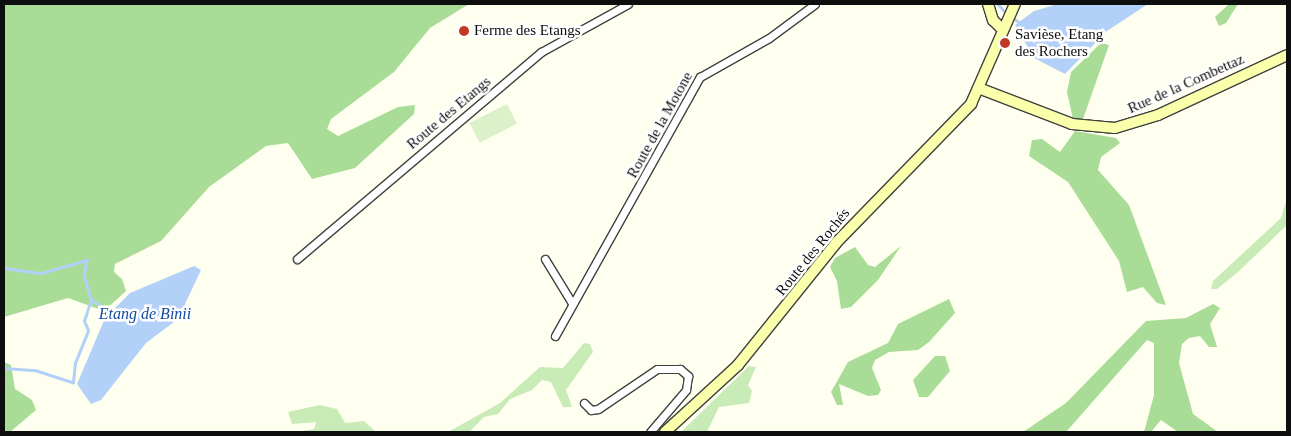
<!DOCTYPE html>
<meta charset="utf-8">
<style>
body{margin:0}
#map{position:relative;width:1291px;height:436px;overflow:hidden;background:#ffffef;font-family:"Times New Roman",serif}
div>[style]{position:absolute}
.green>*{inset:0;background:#c9ebb8}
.forest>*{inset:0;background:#a9dc97}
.pitch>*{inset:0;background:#dcf1ca;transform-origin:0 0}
.water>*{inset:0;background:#b3d1f8}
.stream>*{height:2.5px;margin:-1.25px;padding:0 1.25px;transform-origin:1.25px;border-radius:1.25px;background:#b3d1f8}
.roads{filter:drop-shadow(1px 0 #414141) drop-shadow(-1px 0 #414141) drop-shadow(0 1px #414141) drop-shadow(0 -1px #414141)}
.street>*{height:7px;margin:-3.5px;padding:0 3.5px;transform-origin:3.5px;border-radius:3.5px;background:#fff}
.secondary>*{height:10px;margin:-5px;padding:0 5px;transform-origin:5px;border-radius:5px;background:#f9ffaa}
.dots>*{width:14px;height:14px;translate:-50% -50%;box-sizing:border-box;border:2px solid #fff;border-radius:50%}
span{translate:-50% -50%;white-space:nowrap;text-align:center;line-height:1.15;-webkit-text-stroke:5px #fff;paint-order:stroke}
.poi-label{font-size:15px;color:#0e0e0e}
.left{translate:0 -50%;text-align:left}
.street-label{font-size:15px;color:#0e0e0e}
.water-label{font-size:16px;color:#144aa3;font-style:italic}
.frame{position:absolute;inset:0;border:5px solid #0e0e0e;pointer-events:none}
</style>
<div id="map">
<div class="green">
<div style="clip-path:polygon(1287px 198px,1287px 225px,1238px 272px,1217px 289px,1211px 289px,1213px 281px,1281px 218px)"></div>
<div style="clip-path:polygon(584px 343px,590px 344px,593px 352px,566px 390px,572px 407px,563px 407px,551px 382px,542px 380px,532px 390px,510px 399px,498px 414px,484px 417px,469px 432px,448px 432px,500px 403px,540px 367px,563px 368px)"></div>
<div style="clip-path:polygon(749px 366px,756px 367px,748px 385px,752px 391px,749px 403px,719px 407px,707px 432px,681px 432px)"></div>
<div style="clip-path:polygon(320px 405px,337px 409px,345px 423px,364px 421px,376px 432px,295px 432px,314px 429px,316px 422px,292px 424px,288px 412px)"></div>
</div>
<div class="forest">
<div style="clip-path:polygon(4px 4px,469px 4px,430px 28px,394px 72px,331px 119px,327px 129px,338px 136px,398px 107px,415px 105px,414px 114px,355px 168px,312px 179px,288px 143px,266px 146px,209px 187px,161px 241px,115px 264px,114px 272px,122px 279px,126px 291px,104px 311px,68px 298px,4px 317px)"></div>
<div style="clip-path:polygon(1229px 4px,1238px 4px,1226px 23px,1219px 26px,1215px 17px)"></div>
<div style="clip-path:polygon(1101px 43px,1109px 45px,1083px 119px,1073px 119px,1067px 92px,1071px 72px)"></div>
<div style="clip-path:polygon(1075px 131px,1116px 138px,1120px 143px,1101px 157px,1098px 170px,1129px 205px,1166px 305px,1157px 303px,1143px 287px,1127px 292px,1119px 261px,1068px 182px,1029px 156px,1032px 140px,1042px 139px,1060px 152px)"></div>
<div style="clip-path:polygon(901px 246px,878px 280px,851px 307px,841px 309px,837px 281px,830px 267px,835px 258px,855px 247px,868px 265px,875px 267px)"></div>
<div style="clip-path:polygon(949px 299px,955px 313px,929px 342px,918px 350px,889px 352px,875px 360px,872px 368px,881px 390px,878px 395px,868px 396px,839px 384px,843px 405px,837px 405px,831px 392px,848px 362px,888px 343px,898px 324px)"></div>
<div style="clip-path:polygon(1213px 304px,1220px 308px,1210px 324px,1217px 347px,1209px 347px,1200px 336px,1189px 338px,1182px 344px,1179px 363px,1193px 414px,1218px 432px,1178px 432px,1161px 420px,1151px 432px,1144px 432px,1154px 395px,1154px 343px,1147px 340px,1066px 432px,1023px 432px,1066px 403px,1146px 321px,1186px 318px)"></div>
<div style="clip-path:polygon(935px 356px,945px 356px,950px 371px,928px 397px,919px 397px,913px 380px)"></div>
<div style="clip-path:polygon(4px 362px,11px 365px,15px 389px,32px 400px,36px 410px,10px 432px,4px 432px)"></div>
</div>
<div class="pitch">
<div style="left:507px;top:104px;width:22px;height:42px;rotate:63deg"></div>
</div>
<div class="water">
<div style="clip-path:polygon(1058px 4px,1148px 4px,1107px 31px,1065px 74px,1034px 58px,1015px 25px,1034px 11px)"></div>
<div style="clip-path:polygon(194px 266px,201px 270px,178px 319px,146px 343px,101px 400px,91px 404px,77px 384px,105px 318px,130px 293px)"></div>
</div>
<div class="stream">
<div style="left:998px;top:4px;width:13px;rotate:48deg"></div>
<div style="left:1012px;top:17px;width:9px;rotate:36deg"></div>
<div style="left:4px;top:268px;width:37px;rotate:8deg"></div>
<div style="left:41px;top:273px;width:48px;rotate:-15.8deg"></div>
<div style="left:87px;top:260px;width:15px;rotate:101deg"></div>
<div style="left:84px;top:275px;width:25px;rotate:74deg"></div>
<div style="left:91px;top:299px;width:22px;rotate:36deg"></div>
<div style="left:4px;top:368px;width:31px;rotate:4deg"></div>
<div style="left:35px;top:370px;width:40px;rotate:18deg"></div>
<div style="left:73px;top:382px;width:19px;rotate:-84deg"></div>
<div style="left:75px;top:363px;width:35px;rotate:-68deg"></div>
<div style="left:88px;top:330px;width:10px;rotate:-114deg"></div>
<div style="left:84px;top:321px;width:23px;rotate:-72deg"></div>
</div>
<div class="roads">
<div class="street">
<div style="left:297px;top:259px;width:320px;rotate:-40.3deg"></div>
<div style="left:541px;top:52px;width:99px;rotate:-28.9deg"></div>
<div style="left:545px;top:259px;width:52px;rotate:58.5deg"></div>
<div style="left:555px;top:336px;width:297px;rotate:-60.8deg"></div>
<div style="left:700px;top:77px;width:79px;rotate:-29.5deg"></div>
<div style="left:769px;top:38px;width:57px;rotate:-36.5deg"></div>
<div style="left:584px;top:403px;width:10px;rotate:45deg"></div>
<div style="left:591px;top:410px;width:7px;rotate:-8deg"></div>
<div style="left:598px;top:409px;width:71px;rotate:-34.1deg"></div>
<div style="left:657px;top:369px;width:23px"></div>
<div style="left:680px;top:369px;width:11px;rotate:41deg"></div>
<div style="left:688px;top:376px;width:14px;rotate:98deg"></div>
<div style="left:686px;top:390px;width:55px;rotate:130.6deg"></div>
</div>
<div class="secondary">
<div style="left:988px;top:4px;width:17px;rotate:73deg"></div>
<div style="left:993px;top:20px;width:13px;rotate:45deg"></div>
<div style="left:981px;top:89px;width:97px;rotate:21deg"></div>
<div style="left:1072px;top:124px;width:43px;rotate:5.3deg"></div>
<div style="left:1115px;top:128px;width:45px;rotate:-16.8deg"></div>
<div style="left:1158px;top:115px;width:142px;rotate:-24.9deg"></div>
<div style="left:665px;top:432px;width:99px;rotate:-42.5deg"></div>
<div style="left:738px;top:365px;width:156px;rotate:-51.2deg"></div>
<div style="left:836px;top:243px;width:194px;rotate:-45.8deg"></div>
<div style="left:971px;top:104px;width:109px;rotate:-66.3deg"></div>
</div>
</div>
<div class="dots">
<div style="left:464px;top:31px;background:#c23922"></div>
<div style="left:1005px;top:43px;background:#c23922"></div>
</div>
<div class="poi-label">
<span class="left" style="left:474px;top:31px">Ferme des Etangs</span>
<span class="left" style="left:1015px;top:43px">Savièse, Etang<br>des Rochers</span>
</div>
<div class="street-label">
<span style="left:1186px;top:84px;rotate:-24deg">Rue de la Combettaz</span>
<span style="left:449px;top:113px;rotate:-40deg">Route des Etangs</span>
<span style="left:660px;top:125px;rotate:-61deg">Route de la Motone</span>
<span style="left:813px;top:252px;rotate:-51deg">Route des Rochés</span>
</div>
<div class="water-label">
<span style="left:145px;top:314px">Etang de Binii</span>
</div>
<div class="frame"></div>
</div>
